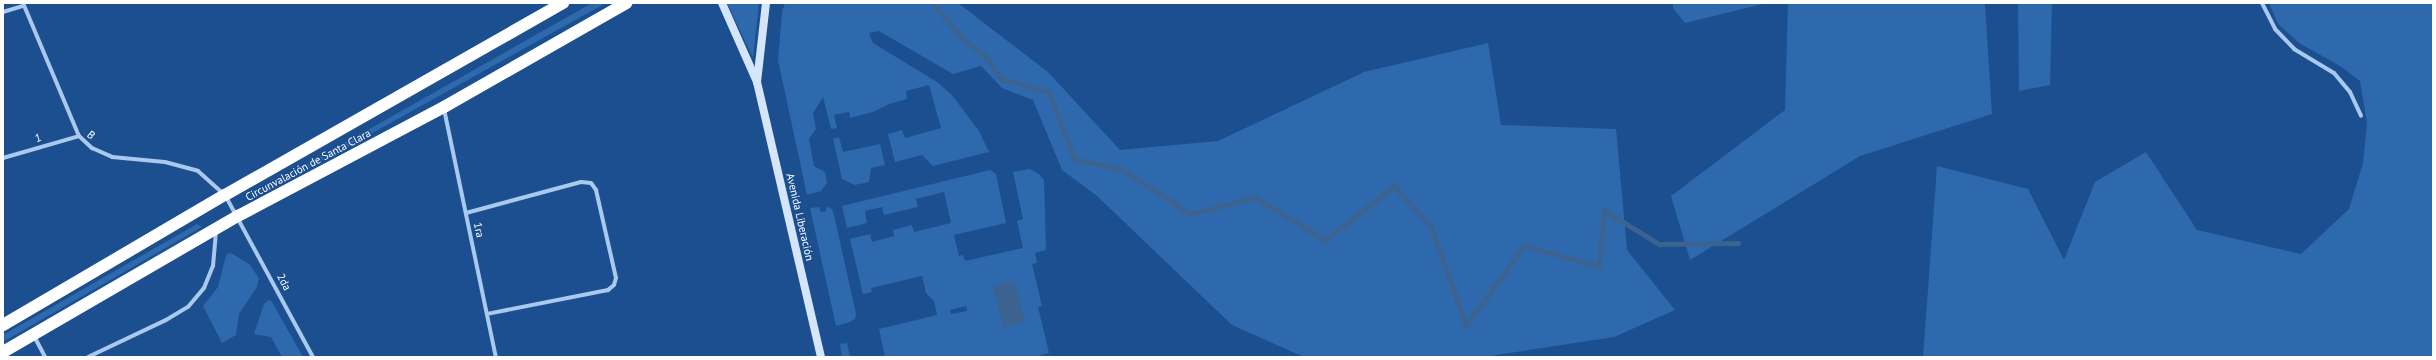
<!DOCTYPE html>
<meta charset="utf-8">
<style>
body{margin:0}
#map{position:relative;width:2436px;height:360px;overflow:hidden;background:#1b4f8f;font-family:"PT Sans",sans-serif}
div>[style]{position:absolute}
.green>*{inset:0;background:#2e69ad}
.water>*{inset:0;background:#3c6290;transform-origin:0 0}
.stream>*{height:4.5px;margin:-2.25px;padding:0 2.25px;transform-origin:2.25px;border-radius:2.25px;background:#3c6290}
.street>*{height:4px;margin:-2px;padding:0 2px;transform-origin:2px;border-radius:2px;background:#a9c9ee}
.secondary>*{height:8px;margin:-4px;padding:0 4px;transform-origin:4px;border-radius:4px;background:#d6e6fa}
.highway>*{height:12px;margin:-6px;padding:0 6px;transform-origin:6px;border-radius:6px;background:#fff}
span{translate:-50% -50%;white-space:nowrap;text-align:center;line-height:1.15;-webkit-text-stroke:3px #1b4f8f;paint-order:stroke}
.street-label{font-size:11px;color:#fff}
.frame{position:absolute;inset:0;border:4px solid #fff;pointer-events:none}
</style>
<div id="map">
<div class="green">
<div style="clip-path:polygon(592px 3px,606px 3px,261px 195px,257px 194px,258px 192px)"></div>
<div style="clip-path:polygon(727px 3px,759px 3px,753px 58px)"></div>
<div style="clip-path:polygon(785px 3px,958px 3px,1048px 72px,1120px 150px,1218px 141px,1364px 72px,1488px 43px,1501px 125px,1616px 129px,1627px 250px,1675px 310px,1614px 337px,1483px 357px,1304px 357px,1232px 325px,1096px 195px,1062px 170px,1033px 100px,1002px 88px,981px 66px,953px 74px,879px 31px,869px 33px,873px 43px,937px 82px,952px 95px,979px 131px,989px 152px,933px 166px,922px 155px,895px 162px,888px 134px,902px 130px,905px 138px,941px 128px,929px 85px,906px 91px,907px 99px,889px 104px,873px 112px,850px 118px,849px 112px,834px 115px,837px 128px,831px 129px,823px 97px,813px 113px,816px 129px,809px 139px,814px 166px,825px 172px,827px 183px,821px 191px,807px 195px,778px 60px,782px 12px)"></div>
<div style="clip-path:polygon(1673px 3px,1763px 3px,1763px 4px,1685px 23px,1673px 8px)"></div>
<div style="clip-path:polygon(1788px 3px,1985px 3px,1992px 114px,1860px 156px,1690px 260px,1671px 196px,1785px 110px)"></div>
<div style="clip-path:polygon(2018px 3px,2052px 3px,2050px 85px,2019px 91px)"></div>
<div style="clip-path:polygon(2269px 3px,2433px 3px,2433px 357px,1923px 357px,1937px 166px,2028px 189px,2064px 260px,2095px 182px,2146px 152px,2197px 230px,2301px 254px,2349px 209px,2363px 163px,2367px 122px,2360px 81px,2340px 66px,2299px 43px,2278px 24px)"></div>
<div style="clip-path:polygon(839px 137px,843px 152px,880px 144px,885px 165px,871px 168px,869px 182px,855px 185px,842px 179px,833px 139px)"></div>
<div style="clip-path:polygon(evenodd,1030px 169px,1039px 174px,1044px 180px,1046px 250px,1035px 253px,1037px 263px,1032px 264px,1042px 306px,1038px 307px,1049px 353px,1035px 357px,885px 357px,879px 329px,937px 315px,934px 301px,926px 293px,922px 276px,871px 288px,872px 292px,863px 294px,850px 239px,870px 234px,872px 242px,894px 236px,893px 230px,912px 225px,914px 232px,951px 223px,944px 192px,916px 199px,918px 207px,884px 215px,882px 207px,865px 211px,867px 223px,847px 228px,842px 206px,990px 170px,996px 174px,1006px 223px,954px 235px,959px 256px,963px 255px,965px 261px,1023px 248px,1017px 221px,1023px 219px,1013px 172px,1030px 169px,966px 306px,967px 311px,951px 314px,950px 310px,966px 306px)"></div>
<div style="clip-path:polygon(819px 207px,821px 212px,826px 211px,826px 207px,831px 208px,833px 211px,856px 314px,855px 319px,850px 322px,836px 326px,810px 208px)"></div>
<div style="clip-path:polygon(197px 224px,202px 227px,3px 342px,3px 335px)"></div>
<div style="clip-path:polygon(231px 253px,249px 264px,259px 278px,257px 287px,239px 314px,236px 335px,222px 343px,203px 306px,218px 287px,225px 259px,227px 254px)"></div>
<div style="clip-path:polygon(269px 300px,272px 302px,303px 357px,282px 357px,271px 337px,254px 334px,264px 304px)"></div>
<div style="clip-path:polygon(847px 343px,850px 357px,842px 357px,840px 344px)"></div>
</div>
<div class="water">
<div style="left:1014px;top:281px;width:42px;height:22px;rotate:75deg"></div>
</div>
<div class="stream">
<div style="left:932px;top:3px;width:50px;rotate:48.3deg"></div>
<div style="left:965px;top:40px;width:28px;rotate:38deg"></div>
<div style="left:987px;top:57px;width:27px;rotate:56deg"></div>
<div style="left:1002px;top:79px;width:49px;rotate:15.5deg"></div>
<div style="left:1049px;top:92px;width:72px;rotate:68.8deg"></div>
<div style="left:1075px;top:159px;width:47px;rotate:12.3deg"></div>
<div style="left:1121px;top:169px;width:83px;rotate:32.7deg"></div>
<div style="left:1191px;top:214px;width:66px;rotate:-14.9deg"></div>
<div style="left:1255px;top:197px;width:82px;rotate:31.6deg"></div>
<div style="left:1325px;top:240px;width:88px;rotate:-38deg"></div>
<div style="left:1394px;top:186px;width:54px;rotate:47.2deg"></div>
<div style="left:1431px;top:226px;width:105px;rotate:70.5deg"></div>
<div style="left:1466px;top:325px;width:98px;rotate:-53.7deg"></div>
<div style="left:1524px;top:246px;width:78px;rotate:14.9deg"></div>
<div style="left:1599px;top:266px;width:56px;rotate:-84.9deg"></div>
<div style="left:1604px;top:210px;width:65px;rotate:31.7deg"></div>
<div style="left:1659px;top:244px;width:79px;rotate:-0.7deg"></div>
</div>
<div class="street">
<div style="left:23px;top:3px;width:144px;rotate:67.2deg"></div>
<div style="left:79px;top:136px;width:18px;rotate:43deg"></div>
<div style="left:92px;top:148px;width:22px;rotate:24deg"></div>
<div style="left:112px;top:157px;width:53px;rotate:5.4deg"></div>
<div style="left:165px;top:162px;width:34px;rotate:15deg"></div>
<div style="left:198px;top:171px;width:36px;rotate:42deg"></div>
<div style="left:225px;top:195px;width:184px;rotate:61.5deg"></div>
<div style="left:2262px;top:3px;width:29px;rotate:63deg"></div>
<div style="left:2275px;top:29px;width:28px;rotate:46deg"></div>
<div style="left:2294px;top:49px;width:47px;rotate:31deg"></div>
<div style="left:2334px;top:73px;width:25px;rotate:50deg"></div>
<div style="left:2350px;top:92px;width:26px;rotate:65deg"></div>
<div style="left:3px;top:12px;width:21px;rotate:-17deg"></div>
<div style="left:444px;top:109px;width:253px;rotate:78.2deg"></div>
<div style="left:3px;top:158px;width:79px;rotate:-16.1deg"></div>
<div style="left:466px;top:213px;width:119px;rotate:-15.1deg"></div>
<div style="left:581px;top:182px;width:10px;rotate:6deg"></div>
<div style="left:591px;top:183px;width:9px;rotate:54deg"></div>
<div style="left:596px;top:190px;width:90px;rotate:77.2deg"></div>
<div style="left:616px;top:278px;width:7px;rotate:106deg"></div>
<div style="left:614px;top:285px;width:8px;rotate:140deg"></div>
<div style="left:608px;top:290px;width:123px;rotate:168.8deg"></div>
<div style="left:34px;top:336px;width:24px;rotate:62deg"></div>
<div style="left:88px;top:357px;width:86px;rotate:-25.4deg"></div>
<div style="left:166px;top:320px;width:26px;rotate:-31deg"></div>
<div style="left:188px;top:307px;width:25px;rotate:-50deg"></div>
<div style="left:204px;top:288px;width:24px;rotate:-68deg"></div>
<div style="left:213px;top:266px;width:35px;rotate:-85deg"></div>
</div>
<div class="secondary">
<div style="left:722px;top:3px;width:86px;rotate:66.1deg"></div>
<div style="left:757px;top:82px;width:282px;rotate:76.9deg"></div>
<div style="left:757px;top:82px;width:80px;rotate:-83.5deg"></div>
</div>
<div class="highway">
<div style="left:3px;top:325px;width:257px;rotate:-30.4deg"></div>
<div style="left:225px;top:195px;width:389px;rotate:-29.6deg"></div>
<div style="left:3px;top:352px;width:272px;rotate:-30.1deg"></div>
<div style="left:238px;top:216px;width:233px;rotate:-27.9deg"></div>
<div style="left:444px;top:107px;width:210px;rotate:-29.7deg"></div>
</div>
<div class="street-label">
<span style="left:91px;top:135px;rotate:40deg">B</span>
<span style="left:38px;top:138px;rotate:-16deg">1</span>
<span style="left:308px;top:165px;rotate:-28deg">Circunvalación de Santa Clara</span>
<span style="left:800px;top:217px;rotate:77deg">Avenida Liberación</span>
<span style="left:479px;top:230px;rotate:78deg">1ra</span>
<span style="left:284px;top:282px;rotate:62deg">2da</span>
</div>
<div class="frame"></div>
</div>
